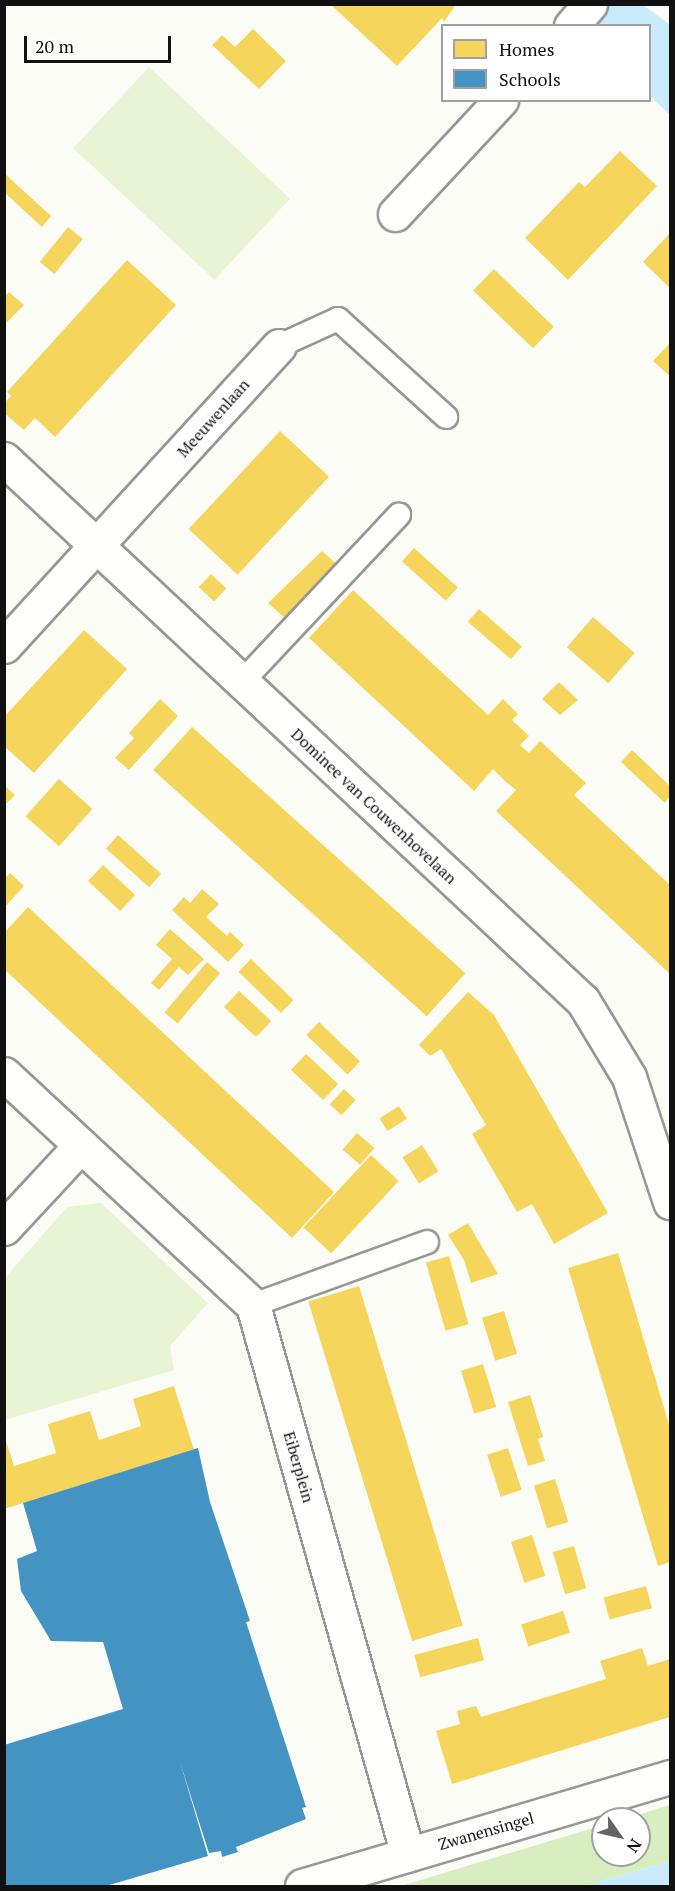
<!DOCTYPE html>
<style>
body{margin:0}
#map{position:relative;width:675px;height:1891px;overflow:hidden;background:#fcfcf7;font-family:"PT Serif",serif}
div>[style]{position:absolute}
.green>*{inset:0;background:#e8f5d4;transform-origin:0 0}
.forest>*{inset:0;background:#d8eec1}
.water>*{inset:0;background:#c9ebfb}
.homes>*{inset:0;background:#f6d55c;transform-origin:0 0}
.schools>*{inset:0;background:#4393c3}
.roads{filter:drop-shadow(2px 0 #979795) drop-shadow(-2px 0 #979795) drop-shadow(0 2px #979795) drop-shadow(0 -2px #979795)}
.service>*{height:22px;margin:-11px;padding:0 11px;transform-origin:11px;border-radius:11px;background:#fffffe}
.minor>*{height:33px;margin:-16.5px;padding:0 16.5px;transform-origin:16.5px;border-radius:16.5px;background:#fffffe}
span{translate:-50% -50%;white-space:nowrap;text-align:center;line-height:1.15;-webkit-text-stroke:6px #fff;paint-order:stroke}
.street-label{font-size:16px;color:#111}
.frame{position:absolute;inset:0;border:6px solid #111;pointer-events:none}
.legend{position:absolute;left:441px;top:24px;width:210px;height:78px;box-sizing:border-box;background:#fff;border:2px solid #a0a0a0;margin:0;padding:8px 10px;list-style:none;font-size:18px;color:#111}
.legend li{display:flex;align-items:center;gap:12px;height:30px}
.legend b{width:30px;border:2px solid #a0a0a0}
.north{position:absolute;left:591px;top:1807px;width:60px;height:60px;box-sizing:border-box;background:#fff;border:2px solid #a0a0a0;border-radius:50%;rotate:124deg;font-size:16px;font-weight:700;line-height:24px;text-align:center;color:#111}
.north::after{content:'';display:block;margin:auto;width:21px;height:27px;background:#636362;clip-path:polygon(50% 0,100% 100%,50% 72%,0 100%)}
.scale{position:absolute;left:24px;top:36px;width:147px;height:27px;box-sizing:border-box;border:3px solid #111;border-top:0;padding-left:8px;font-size:18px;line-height:21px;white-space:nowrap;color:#111;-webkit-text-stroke:4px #fff;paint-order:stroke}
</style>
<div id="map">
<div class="green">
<div style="left:149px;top:67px;width:193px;height:111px;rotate:43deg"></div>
<div style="clip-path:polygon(101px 1203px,208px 1303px,170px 1346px,174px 1370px,5px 1420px,5px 1278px,67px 1207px)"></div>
</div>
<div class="forest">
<div style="clip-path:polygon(670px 1805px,670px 1861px,585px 1886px,401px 1886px,603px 1825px,603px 1855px,639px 1855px,639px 1819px,624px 1819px)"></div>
</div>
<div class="water">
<div style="clip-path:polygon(608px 4px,643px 5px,670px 25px,670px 115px,650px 96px,650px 26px,586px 26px)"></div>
<div style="clip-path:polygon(670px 1861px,670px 1886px,585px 1886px)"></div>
</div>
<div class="homes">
<div style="clip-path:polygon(330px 4px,456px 4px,444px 22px,442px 18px,397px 66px)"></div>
<div style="clip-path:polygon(253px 29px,286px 61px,259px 89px,212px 45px,222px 35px,235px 47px)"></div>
<div style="clip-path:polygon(620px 151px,657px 186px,568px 280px,525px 238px,579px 182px,585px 187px)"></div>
<div style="clip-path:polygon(4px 173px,51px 216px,42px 227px,4px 192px)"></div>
<div style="left:68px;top:227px;width:19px;height:45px;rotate:39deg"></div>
<div style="clip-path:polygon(670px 233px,670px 288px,643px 262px)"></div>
<div style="clip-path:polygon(127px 260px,176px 305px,55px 437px,35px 418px,24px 430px,4px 413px,4px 403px,11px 396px,7px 392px)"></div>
<div style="left:494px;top:269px;width:83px;height:30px;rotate:44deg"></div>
<div style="clip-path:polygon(9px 292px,24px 305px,4px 325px,4px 297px)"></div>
<div style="clip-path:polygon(670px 343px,670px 376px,653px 361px)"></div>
<div style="left:280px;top:431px;width:67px;height:134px;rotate:43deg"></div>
<div style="left:414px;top:548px;width:59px;height:18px;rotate:42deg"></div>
<div style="clip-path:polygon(322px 551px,338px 565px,287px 620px,268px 603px)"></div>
<div style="left:211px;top:574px;width:21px;height:18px;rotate:43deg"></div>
<div style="clip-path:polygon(353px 590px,488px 715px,503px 699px,518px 714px,512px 720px,529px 736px,520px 745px,529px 753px,540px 741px,586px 783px,574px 795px,670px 885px,670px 974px,496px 811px,516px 790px,506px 782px,493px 769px,474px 791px,309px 638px)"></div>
<div style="left:479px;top:609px;width:57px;height:17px;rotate:41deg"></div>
<div style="left:593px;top:617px;width:55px;height:40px;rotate:41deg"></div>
<div style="clip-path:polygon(84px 630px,127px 669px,34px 773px,4px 746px,4px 717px)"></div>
<div style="clip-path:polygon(559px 682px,578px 700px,560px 715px,542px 699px)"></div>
<div style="clip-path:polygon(160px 699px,178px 716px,129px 770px,115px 758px,134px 738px,129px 733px)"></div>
<div style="left:192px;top:727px;width:368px;height:58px;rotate:42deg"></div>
<div style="clip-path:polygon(632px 750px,670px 786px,670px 796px,665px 803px,621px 762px)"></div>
<div style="left:59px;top:779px;width:45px;height:50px;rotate:42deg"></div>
<div style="clip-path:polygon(4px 785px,15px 795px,4px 806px)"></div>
<div style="left:118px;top:835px;width:58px;height:18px;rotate:42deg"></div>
<div style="left:103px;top:865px;width:44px;height:22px;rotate:43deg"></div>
<div style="clip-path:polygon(10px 873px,24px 886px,4px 908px,4px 879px)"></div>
<div style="clip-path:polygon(202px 889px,219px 904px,206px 917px,227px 936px,230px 932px,244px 945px,228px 962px,172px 910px,184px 897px,190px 903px)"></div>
<div style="clip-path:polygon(28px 907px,334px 1192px,292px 1238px,4px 969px,4px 933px)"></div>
<div style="clip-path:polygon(170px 929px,204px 959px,188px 975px,179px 967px,159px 990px,151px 983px,172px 959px,156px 945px)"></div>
<div style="left:251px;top:959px;width:59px;height:18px;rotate:44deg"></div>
<div style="left:207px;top:962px;width:17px;height:66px;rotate:40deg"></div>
<div style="left:239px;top:991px;width:44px;height:22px;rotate:43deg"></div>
<div style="clip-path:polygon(468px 992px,494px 1015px,608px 1213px,554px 1244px,532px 1204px,517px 1212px,472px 1134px,486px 1125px,441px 1049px,430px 1056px,419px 1045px)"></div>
<div style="left:319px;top:1022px;width:57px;height:18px;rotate:44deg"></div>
<div style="left:306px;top:1054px;width:44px;height:22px;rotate:43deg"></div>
<div style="left:344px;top:1089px;width:16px;height:21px;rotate:43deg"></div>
<div style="left:399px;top:1106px;width:15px;height:23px;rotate:58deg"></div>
<div style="left:357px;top:1133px;width:23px;height:22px;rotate:41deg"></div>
<div style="left:422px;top:1145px;width:31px;height:23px;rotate:58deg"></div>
<div style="left:371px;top:1155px;width:38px;height:99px;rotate:43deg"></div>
<div style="clip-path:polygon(468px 1223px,498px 1274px,471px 1283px,464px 1260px,448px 1235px)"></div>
<div style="clip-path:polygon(618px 1253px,670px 1428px,670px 1562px,658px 1566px,568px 1268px)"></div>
<div style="left:449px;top:1256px;width:71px;height:24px;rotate:74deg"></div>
<div style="left:359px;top:1286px;width:355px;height:53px;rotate:73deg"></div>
<div style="left:504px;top:1311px;width:45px;height:23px;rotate:73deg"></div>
<div style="left:483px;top:1364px;width:45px;height:23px;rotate:73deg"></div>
<div style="clip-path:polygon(174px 1386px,194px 1450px,4px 1509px,4px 1435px,14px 1466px,56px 1453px,48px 1424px,90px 1411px,99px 1440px,141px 1426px,133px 1399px)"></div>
<div style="clip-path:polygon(530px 1395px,543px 1437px,538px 1439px,545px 1461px,528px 1466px,508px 1402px)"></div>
<div style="left:508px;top:1448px;width:44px;height:22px;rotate:72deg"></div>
<div style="left:555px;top:1479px;width:45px;height:22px;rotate:73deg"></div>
<div style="left:532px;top:1535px;width:43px;height:22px;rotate:72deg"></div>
<div style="left:574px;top:1546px;width:44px;height:22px;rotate:74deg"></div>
<div style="left:646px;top:1586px;width:23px;height:44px;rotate:75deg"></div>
<div style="left:563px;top:1611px;width:23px;height:44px;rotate:72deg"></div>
<div style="left:478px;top:1638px;width:23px;height:66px;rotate:75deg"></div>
<div style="clip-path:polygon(642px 1648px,648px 1666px,670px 1659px,670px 1717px,452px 1784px,436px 1731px,460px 1724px,457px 1711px,476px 1706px,481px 1717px,606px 1679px,600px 1661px)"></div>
</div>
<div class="schools">
<div style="clip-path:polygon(198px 1448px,210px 1502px,250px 1621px,246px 1622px,306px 1807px,302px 1808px,306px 1819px,236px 1847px,238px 1852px,222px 1857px,221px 1851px,209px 1853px,180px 1762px,208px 1856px,106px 1886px,4px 1886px,4px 1745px,123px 1709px,103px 1642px,51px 1641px,21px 1591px,17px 1559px,37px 1551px,23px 1503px)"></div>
</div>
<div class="roads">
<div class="service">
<div style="left:279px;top:346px;width:65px;rotate:-24.6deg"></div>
<div style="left:338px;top:319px;width:146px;rotate:42.2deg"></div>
<div style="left:241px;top:683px;width:231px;rotate:-46.8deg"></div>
<div style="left:253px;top:1305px;width:185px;rotate:-19.9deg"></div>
</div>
<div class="minor">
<div style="left:571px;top:26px;width:29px;rotate:-49deg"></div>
<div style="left:395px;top:214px;width:156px;rotate:-47.1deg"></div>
<div style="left:4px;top:459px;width:793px;rotate:43.11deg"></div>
<div style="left:583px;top:1001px;width:89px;rotate:58.8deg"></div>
<div style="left:629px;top:1077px;width:132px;rotate:71.8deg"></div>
<div style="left:4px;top:646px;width:407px;rotate:-47.5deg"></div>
<div style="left:4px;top:1074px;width:340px;rotate:42.9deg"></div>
<div style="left:253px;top:1305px;width:571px;rotate:74.26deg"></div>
<div style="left:4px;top:1228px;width:113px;rotate:-47.1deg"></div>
<div style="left:302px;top:1886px;width:384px;rotate:-16.5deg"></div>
</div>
</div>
<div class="street-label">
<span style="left:213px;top:418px;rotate:-48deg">Meeuwenlaan</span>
<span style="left:374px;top:806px;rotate:43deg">Dominee van Couwenhovelaan</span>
<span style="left:299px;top:1467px;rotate:74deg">Eiberplein</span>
<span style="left:486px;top:1831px;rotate:-16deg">Zwanensingel</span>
</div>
<div class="frame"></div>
<ul class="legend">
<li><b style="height:16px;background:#f6d55c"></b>Homes</li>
<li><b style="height:16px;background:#4393c3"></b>Schools</li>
</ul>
<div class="north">N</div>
<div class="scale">20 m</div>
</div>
